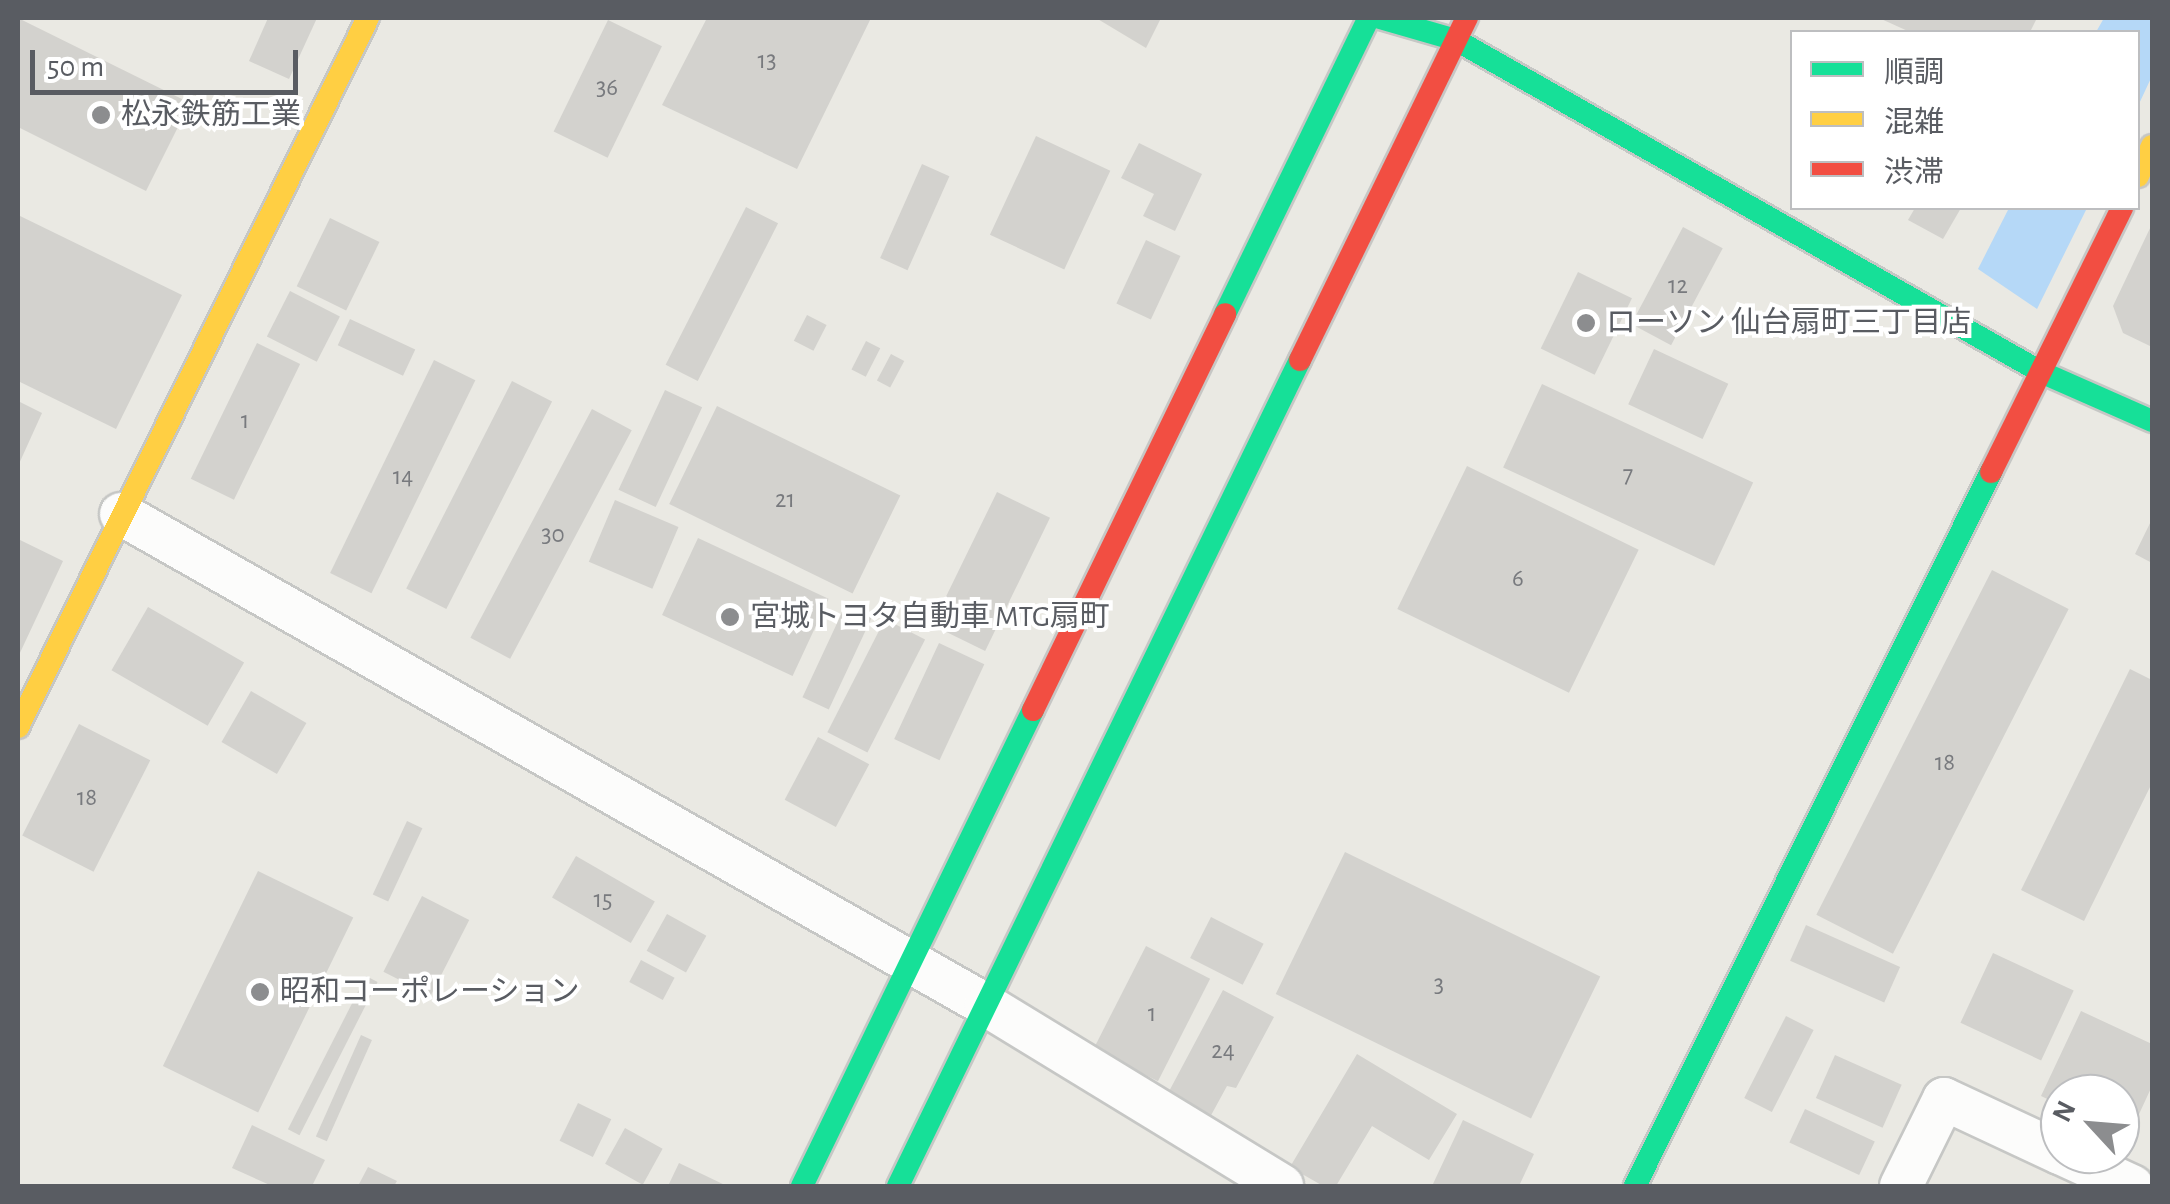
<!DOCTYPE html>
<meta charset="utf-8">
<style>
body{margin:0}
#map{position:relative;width:2170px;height:1204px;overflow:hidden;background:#eae9e3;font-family:"Alegreya Sans","Noto Sans JP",sans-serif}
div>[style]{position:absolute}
.water>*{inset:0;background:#b5d8f7}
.building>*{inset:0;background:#d3d2ce;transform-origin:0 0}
.roads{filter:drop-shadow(2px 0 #c6c7c5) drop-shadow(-2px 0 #c6c7c5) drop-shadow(0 2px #c6c7c5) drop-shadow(0 -2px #c6c7c5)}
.street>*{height:42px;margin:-21px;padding:0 21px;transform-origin:21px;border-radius:21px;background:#fcfcfb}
.fast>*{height:22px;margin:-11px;padding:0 11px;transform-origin:11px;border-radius:11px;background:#16e098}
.slow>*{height:22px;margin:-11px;padding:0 11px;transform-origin:11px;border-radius:11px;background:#ffcf43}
.jam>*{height:22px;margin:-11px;padding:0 11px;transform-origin:11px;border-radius:11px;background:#f24e42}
.dots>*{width:28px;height:28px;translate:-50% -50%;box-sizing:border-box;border:5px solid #fff;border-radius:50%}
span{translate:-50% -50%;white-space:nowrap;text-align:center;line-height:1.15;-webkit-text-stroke:8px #fff;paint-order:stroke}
.number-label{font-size:25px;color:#787a7e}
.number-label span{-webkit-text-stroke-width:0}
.poi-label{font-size:30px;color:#595c62}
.left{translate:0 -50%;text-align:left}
.frame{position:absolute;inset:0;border:20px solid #595c62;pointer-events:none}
.legend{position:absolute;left:1790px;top:30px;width:350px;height:180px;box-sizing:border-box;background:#fff;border:2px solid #bdbec0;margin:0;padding:12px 18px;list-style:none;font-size:30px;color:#595c62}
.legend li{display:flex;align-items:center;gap:20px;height:50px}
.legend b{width:50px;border:2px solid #bdbec0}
.north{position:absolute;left:2040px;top:1074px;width:100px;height:100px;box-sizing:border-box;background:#fff;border:2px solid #bdbec0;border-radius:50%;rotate:296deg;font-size:28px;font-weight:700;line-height:40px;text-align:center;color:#595c62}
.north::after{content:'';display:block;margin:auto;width:35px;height:45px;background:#8c8d8f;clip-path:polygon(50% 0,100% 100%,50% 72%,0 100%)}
.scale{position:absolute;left:30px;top:50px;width:268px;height:45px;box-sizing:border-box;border:5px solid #595c62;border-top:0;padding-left:12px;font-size:30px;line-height:35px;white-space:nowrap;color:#595c62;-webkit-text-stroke:8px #fff;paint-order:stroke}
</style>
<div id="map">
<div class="water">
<div style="clip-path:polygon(2104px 18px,2152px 18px,2152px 76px,2138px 106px,2138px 32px,2096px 32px)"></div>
<div style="clip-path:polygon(2009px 208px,2087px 208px,2037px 309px,1978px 269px)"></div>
</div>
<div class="building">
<div style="clip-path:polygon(18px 18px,190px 103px,146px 191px,18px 127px)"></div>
<div style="clip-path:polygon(268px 18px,317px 18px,289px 79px,249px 61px)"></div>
<div style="clip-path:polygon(707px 18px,871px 18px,797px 169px,662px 105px)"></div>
<div style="clip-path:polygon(1096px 18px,1161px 18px,1146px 48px)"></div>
<div style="clip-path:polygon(1879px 18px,2037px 18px,2030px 32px,1910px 32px)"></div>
<div style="left:608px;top:20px;width:60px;height:124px;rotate:26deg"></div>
<div style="left:1036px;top:136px;width:82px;height:109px;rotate:25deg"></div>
<div style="clip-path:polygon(1139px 143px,1202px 174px,1175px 231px,1143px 216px,1154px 194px,1121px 178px)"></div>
<div style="left:922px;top:164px;width:30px;height:103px;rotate:24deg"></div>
<div style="left:746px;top:207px;width:36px;height:177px;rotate:27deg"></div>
<div style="clip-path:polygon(1915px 208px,1961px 208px,1943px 239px,1908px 220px)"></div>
<div style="clip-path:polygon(18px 215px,182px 295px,116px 429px,18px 381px)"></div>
<div style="left:330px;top:218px;width:55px;height:76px;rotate:26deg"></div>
<div style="clip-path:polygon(2152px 224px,2152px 347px,2123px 333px,2113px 306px)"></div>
<div style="left:1683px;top:227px;width:45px;height:110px;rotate:28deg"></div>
<div style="left:1146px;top:240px;width:38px;height:70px;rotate:25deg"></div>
<div style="left:1578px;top:272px;width:60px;height:85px;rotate:26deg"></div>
<div style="left:290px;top:291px;width:56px;height:51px;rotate:27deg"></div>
<div style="left:807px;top:315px;width:22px;height:29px;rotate:27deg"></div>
<div style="left:350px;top:319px;width:72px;height:29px;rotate:25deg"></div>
<div style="left:866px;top:341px;width:16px;height:32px;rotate:27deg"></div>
<div style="left:257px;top:343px;width:48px;height:151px;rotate:26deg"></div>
<div style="left:1654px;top:349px;width:82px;height:61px;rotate:25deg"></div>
<div style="left:891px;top:354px;width:15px;height:30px;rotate:28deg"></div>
<div style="left:434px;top:360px;width:46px;height:237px;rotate:26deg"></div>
<div style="left:512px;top:381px;width:45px;height:233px;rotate:27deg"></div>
<div style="left:1542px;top:384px;width:233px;height:92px;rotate:25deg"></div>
<div style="left:665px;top:390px;width:41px;height:110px;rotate:25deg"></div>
<div style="clip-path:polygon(18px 401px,42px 413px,18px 466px)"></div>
<div style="left:717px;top:406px;width:204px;height:109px;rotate:26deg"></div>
<div style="left:592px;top:409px;width:45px;height:259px;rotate:28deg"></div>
<div style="left:1467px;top:466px;width:191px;height:159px;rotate:26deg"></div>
<div style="left:997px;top:492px;width:59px;height:148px;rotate:26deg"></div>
<div style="left:615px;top:500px;width:69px;height:67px;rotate:23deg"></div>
<div style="clip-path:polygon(2152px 519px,2152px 563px,2135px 554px)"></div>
<div style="left:698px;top:538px;width:144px;height:85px;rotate:25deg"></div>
<div style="clip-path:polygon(18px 539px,63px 561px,18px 657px)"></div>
<div style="left:1992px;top:570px;width:86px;height:387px;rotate:27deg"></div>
<div style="left:846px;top:604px;width:29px;height:103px;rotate:25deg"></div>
<div style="left:148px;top:607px;width:111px;height:73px;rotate:30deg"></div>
<div style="left:885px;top:619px;width:45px;height:127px;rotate:27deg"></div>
<div style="left:939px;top:643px;width:50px;height:106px;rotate:25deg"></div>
<div style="clip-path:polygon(2130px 669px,2152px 680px,2152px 783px,2084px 921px,2021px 890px)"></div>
<div style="left:251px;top:691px;width:64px;height:59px;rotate:30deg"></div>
<div style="left:79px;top:724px;width:80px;height:125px;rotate:27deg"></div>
<div style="left:818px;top:737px;width:58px;height:71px;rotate:28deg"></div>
<div style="left:407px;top:821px;width:17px;height:81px;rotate:25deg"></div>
<div style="left:1345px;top:852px;width:284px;height:158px;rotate:26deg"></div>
<div style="left:576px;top:856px;width:91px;height:48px;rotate:30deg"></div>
<div style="left:258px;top:871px;width:106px;height:217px;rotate:26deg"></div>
<div style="left:422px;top:896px;width:53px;height:85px;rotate:27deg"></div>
<div style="left:667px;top:914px;width:45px;height:42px;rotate:29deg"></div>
<div style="left:1211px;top:917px;width:59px;height:46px;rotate:27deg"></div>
<div style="left:1806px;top:925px;width:103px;height:39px;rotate:24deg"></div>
<div style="left:1146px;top:946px;width:72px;height:115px;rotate:27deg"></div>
<div style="left:1993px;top:953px;width:89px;height:77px;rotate:25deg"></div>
<div style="left:641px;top:960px;width:38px;height:25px;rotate:28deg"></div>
<div style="left:366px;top:976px;width:13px;height:172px;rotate:27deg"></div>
<div style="clip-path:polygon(1223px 990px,1274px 1017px,1236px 1088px,1227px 1086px,1209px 1119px,1166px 1097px)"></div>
<div style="clip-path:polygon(2081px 1011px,2152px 1044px,2152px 1086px,2128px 1138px,2120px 1134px,2120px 1094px,2060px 1094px,2060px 1105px,2041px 1096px)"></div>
<div style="left:1786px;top:1016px;width:31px;height:92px;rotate:27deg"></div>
<div style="left:361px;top:1035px;width:12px;height:111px;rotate:24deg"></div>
<div style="clip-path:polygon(1357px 1054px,1457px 1114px,1429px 1160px,1372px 1126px,1336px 1186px,1323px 1186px,1290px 1167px)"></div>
<div style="left:1835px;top:1055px;width:73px;height:47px;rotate:24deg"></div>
<div style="left:578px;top:1103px;width:37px;height:42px;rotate:26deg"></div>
<div style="left:1805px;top:1109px;width:77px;height:37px;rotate:25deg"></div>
<div style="clip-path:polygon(1463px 1120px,1534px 1154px,1519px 1186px,1432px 1186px)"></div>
<div style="clip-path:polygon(252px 1125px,325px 1160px,312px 1186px,272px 1186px,232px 1168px)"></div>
<div style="left:625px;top:1128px;width:43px;height:41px;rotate:29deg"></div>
<div style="clip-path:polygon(679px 1163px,727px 1186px,668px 1186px)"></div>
<div style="clip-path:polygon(368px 1167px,397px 1181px,394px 1186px,358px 1186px)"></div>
</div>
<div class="roads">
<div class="street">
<div style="left:121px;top:514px;width:995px;rotate:29.58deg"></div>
<div style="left:986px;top:1005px;width:347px;rotate:31.4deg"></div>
<div style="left:2062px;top:1154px;width:77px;rotate:24.6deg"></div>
<div style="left:1901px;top:1186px;width:97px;rotate:-63.7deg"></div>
<div style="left:1944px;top:1099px;width:128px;rotate:25deg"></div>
</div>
<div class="fast">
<div style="left:1380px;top:18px;width:79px;rotate:16.1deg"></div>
<div style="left:1456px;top:40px;width:673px;rotate:29.58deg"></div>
<div style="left:2041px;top:372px;width:121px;rotate:23.8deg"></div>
<div style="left:1225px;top:314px;width:329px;rotate:-64.1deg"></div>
<div style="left:802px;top:1186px;width:529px;rotate:-64.11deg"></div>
<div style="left:898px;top:1186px;width:919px;rotate:-64.05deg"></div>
<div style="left:1635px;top:1186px;width:798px;rotate:-63.5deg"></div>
</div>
<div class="slow">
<div style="left:2138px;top:176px;width:33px;rotate:-65deg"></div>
<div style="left:18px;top:727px;width:791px;rotate:-63.73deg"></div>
</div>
<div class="jam">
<div style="left:1300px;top:360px;width:381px;rotate:-64deg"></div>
<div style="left:1991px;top:472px;width:295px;rotate:-63.6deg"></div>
<div style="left:1033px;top:710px;width:440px;rotate:-64.1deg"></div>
</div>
</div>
<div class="dots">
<div style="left:101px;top:115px;background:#8c8d8f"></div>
<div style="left:1586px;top:323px;background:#8c8d8f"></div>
<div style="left:730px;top:617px;background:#8c8d8f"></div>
<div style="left:260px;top:992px;background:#8c8d8f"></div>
</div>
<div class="number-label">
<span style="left:767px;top:61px">13</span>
<span style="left:607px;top:88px">36</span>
<span style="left:1678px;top:286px">12</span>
<span style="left:245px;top:421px">1</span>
<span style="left:1628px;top:475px">7</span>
<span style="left:403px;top:477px">14</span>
<span style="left:785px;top:500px">21</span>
<span style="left:553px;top:535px">30</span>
<span style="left:1518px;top:579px">6</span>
<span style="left:1945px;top:763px">18</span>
<span style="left:87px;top:798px">18</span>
<span style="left:603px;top:900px">15</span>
<span style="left:1439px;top:985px">3</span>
<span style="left:1152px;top:1014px">1</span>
<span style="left:1223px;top:1051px">24</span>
</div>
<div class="poi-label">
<span class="left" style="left:121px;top:115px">松永鉄筋工業</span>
<span class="left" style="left:1606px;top:323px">ローソン 仙台扇町三丁目店</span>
<span class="left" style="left:750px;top:617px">宮城トヨタ自動車 MTG扇町</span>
<span class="left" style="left:280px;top:992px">昭和コーポレーション</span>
</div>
<div class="frame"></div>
<ul class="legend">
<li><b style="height:12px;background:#16e098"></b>順調</li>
<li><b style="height:12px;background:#ffcf43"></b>混雑</li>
<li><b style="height:12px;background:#f24e42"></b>渋滞</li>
</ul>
<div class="north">N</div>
<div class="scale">50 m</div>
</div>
